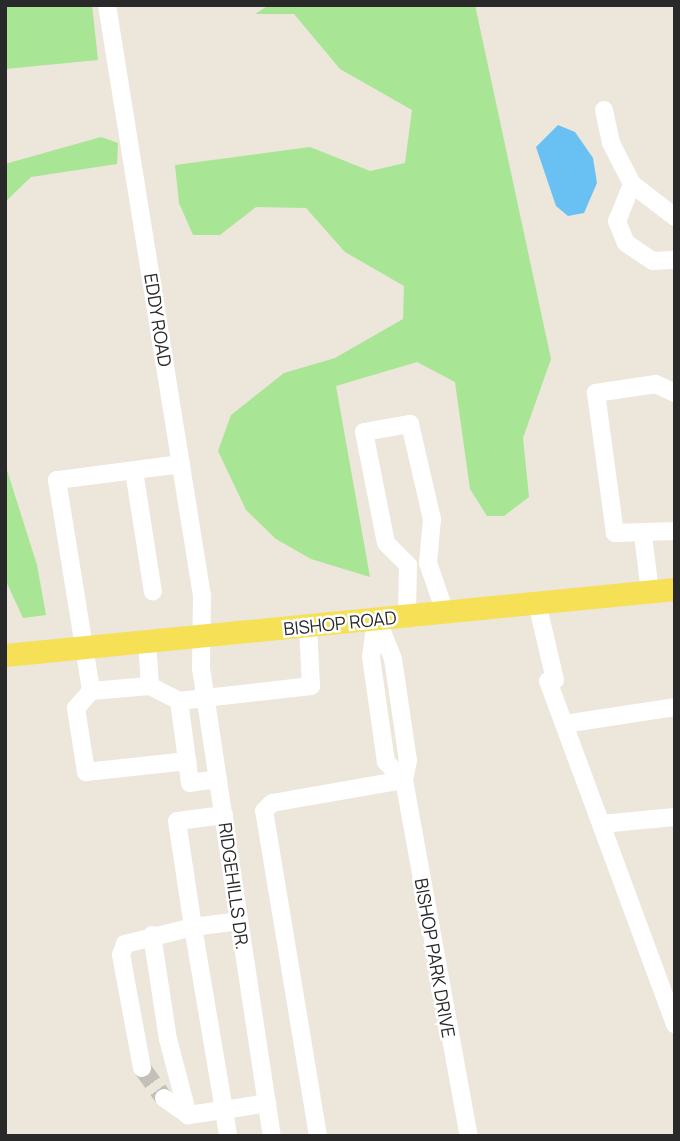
<!DOCTYPE html>
<style>
body{margin:0}
#map{position:relative;width:680px;height:1141px;overflow:hidden;background:#ece6db;font-family:Manrope,sans-serif}
div>[style]{position:absolute}
.green>*{inset:0;background:#a8e595}
.water>*{inset:0;background:#69c1f3}
.minor-tunnel>*{height:18px;margin-top:-9px;transform-origin:0;background:repeating-linear-gradient(90deg,#c5c0b7 0 18px,transparent 0 27px)}
.minor>*{height:18px;margin:-9px;padding:0 9px;transform-origin:9px;border-radius:9px;background:#fff}
.major>*{height:23px;margin:-11.5px;padding:0 11.5px;transform-origin:11.5px;border-radius:11.5px;background:#f6e056}
span{translate:-50% -50%;white-space:nowrap;text-align:center;line-height:1.15;-webkit-text-stroke:5px #fff;paint-order:stroke}
.street-label{font-size:18px;color:#292929}
.frame{position:absolute;inset:0;border:7px solid #292929;pointer-events:none}
</style>
<div id="map">
<div class="green">
<div style="clip-path:polygon(5px 5px,92px 5px,98px 60px,5px 69px)"></div>
<div style="clip-path:polygon(269px 5px,475px 5px,551px 359px,523px 438px,529px 497px,504px 516px,487px 516px,470px 489px,455px 382px,417px 362px,336px 386px,370px 577px,311px 559px,276px 539px,246px 510px,218px 451px,231px 415px,284px 373px,335px 358px,403px 319px,404px 286px,345px 252px,306px 208px,256px 207px,220px 235px,193px 235px,179px 203px,175px 165px,310px 147px,370px 171px,405px 163px,412px 110px,340px 69px,294px 14px,255px 14px)"></div>
<div style="clip-path:polygon(101px 137px,118px 143px,117px 164px,31px 177px,5px 202px,5px 164px)"></div>
<div style="clip-path:polygon(5px 464px,37px 565px,46px 615px,23px 618px,5px 579px)"></div>
</div>
<div class="water">
<div style="clip-path:polygon(558px 125px,575px 132px,593px 158px,597px 183px,584px 213px,568px 216px,556px 206px,536px 147px)"></div>
</div>
<div class="minor-tunnel">
<div style="left:142px;top:1068px;width:37px;rotate:54deg"></div>
</div>
<div class="minor">
<div style="left:107px;top:5px;width:599px;rotate:80.87deg"></div>
<div style="left:202px;top:596px;width:72px;rotate:90.8deg"></div>
<div style="left:201px;top:668px;width:473px;rotate:81.4deg"></div>
<div style="left:604px;top:110px;width:34px;rotate:78deg"></div>
<div style="left:611px;top:143px;width:46px;rotate:62.9deg"></div>
<div style="left:632px;top:184px;width:54px;rotate:37.5deg"></div>
<div style="left:632px;top:184px;width:40px;rotate:112deg"></div>
<div style="left:617px;top:221px;width:24px;rotate:68deg"></div>
<div style="left:626px;top:243px;width:32px;rotate:34deg"></div>
<div style="left:653px;top:261px;width:22px;rotate:-3deg"></div>
<div style="left:675px;top:393px;width:21px;rotate:-155deg"></div>
<div style="left:656px;top:384px;width:61px;rotate:171.5deg"></div>
<div style="left:596px;top:393px;width:141px;rotate:82.3deg"></div>
<div style="left:615px;top:533px;width:60px;rotate:-1.9deg"></div>
<div style="left:181px;top:464px;width:125px;rotate:172.6deg"></div>
<div style="left:57px;top:480px;width:214px;rotate:80.8deg"></div>
<div style="left:91px;top:691px;width:23px;rotate:131deg"></div>
<div style="left:76px;top:708px;width:65px;rotate:81.1deg"></div>
<div style="left:86px;top:772px;width:102px;rotate:-6.2deg"></div>
<div style="left:134px;top:471px;width:122px;rotate:81.1deg"></div>
<div style="left:643px;top:535px;width:57px;rotate:83deg"></div>
<div style="left:537px;top:603px;width:79px;rotate:76.8deg"></div>
<div style="left:407px;top:616px;width:51px;rotate:-88.9deg"></div>
<div style="left:408px;top:565px;width:31px;rotate:-135deg"></div>
<div style="left:386px;top:543px;width:113px;rotate:-101.2deg"></div>
<div style="left:364px;top:432px;width:47px;rotate:-9.9deg"></div>
<div style="left:410px;top:424px;width:98px;rotate:77deg"></div>
<div style="left:432px;top:519px;width:44px;rotate:95.2deg"></div>
<div style="left:428px;top:563px;width:52px;rotate:70.9deg"></div>
<div style="left:377px;top:619px;width:43px;rotate:68.2deg"></div>
<div style="left:393px;top:659px;width:102px;rotate:81.6deg"></div>
<div style="left:408px;top:760px;width:20px;rotate:101deg"></div>
<div style="left:404px;top:780px;width:362px;rotate:79.7deg"></div>
<div style="left:376px;top:621px;width:36px;rotate:98deg"></div>
<div style="left:371px;top:657px;width:106px;rotate:81.9deg"></div>
<div style="left:386px;top:762px;width:25px;rotate:45deg"></div>
<div style="left:147px;top:641px;width:45px;rotate:86.2deg"></div>
<div style="left:548px;top:681px;width:366px;rotate:69.7deg"></div>
<div style="left:91px;top:691px;width:59px;rotate:-4.8deg"></div>
<div style="left:150px;top:686px;width:33px;rotate:27deg"></div>
<div style="left:564px;top:724px;width:112px;rotate:-8.7deg"></div>
<div style="left:218px;top:779px;width:28px;rotate:172deg"></div>
<div style="left:190px;top:783px;width:83px;rotate:-97.6deg"></div>
<div style="left:179px;top:701px;width:133px;rotate:-6.5deg"></div>
<div style="left:311px;top:686px;width:60px;rotate:-92.9deg"></div>
<div style="left:224px;top:815px;width:47px;rotate:172.7deg"></div>
<div style="left:177px;top:821px;width:107px;rotate:81.4deg"></div>
<div style="left:193px;top:927px;width:46px;rotate:-7.4deg"></div>
<div style="left:601px;top:824px;width:74px;rotate:-5.4deg"></div>
<div style="left:152px;top:935px;width:105px;rotate:81.3deg"></div>
<div style="left:168px;top:1039px;width:79px;rotate:75.3deg"></div>
<div style="left:142px;top:1068px;width:115px;rotate:-100.5deg"></div>
<div style="left:121px;top:955px;width:12px;rotate:-70deg"></div>
<div style="left:125px;top:944px;width:70px;rotate:-14deg"></div>
<div style="left:193px;top:927px;width:186px;rotate:80.4deg"></div>
<div style="left:224px;top:1110px;width:44px;rotate:-9.2deg"></div>
<div style="left:164px;top:1098px;width:29px;rotate:35deg"></div>
<div style="left:188px;top:1115px;width:36px;rotate:-8deg"></div>
<div style="left:224px;top:1110px;width:26px;rotate:81deg"></div>
<div style="left:318px;top:1136px;width:329px;rotate:-99.4deg"></div>
<div style="left:264px;top:811px;width:11px;rotate:-45deg"></div>
<div style="left:272px;top:803px;width:134px;rotate:-9.9deg"></div>
</div>
<div class="major">
<div style="left:5px;top:655px;width:673px;rotate:-5.63deg"></div>
</div>
<div class="street-label">
<span style="left:158px;top:320px;rotate:81deg">EDDY ROAD</span>
<span style="left:340px;top:623px;rotate:-6deg">BISHOP ROAD</span>
<span style="left:234px;top:886px;rotate:82deg">RIDGEHILLS DR.</span>
<span style="left:435px;top:958px;rotate:80deg">BISHOP PARK DRIVE</span>
</div>
<div class="frame"></div>
</div>
